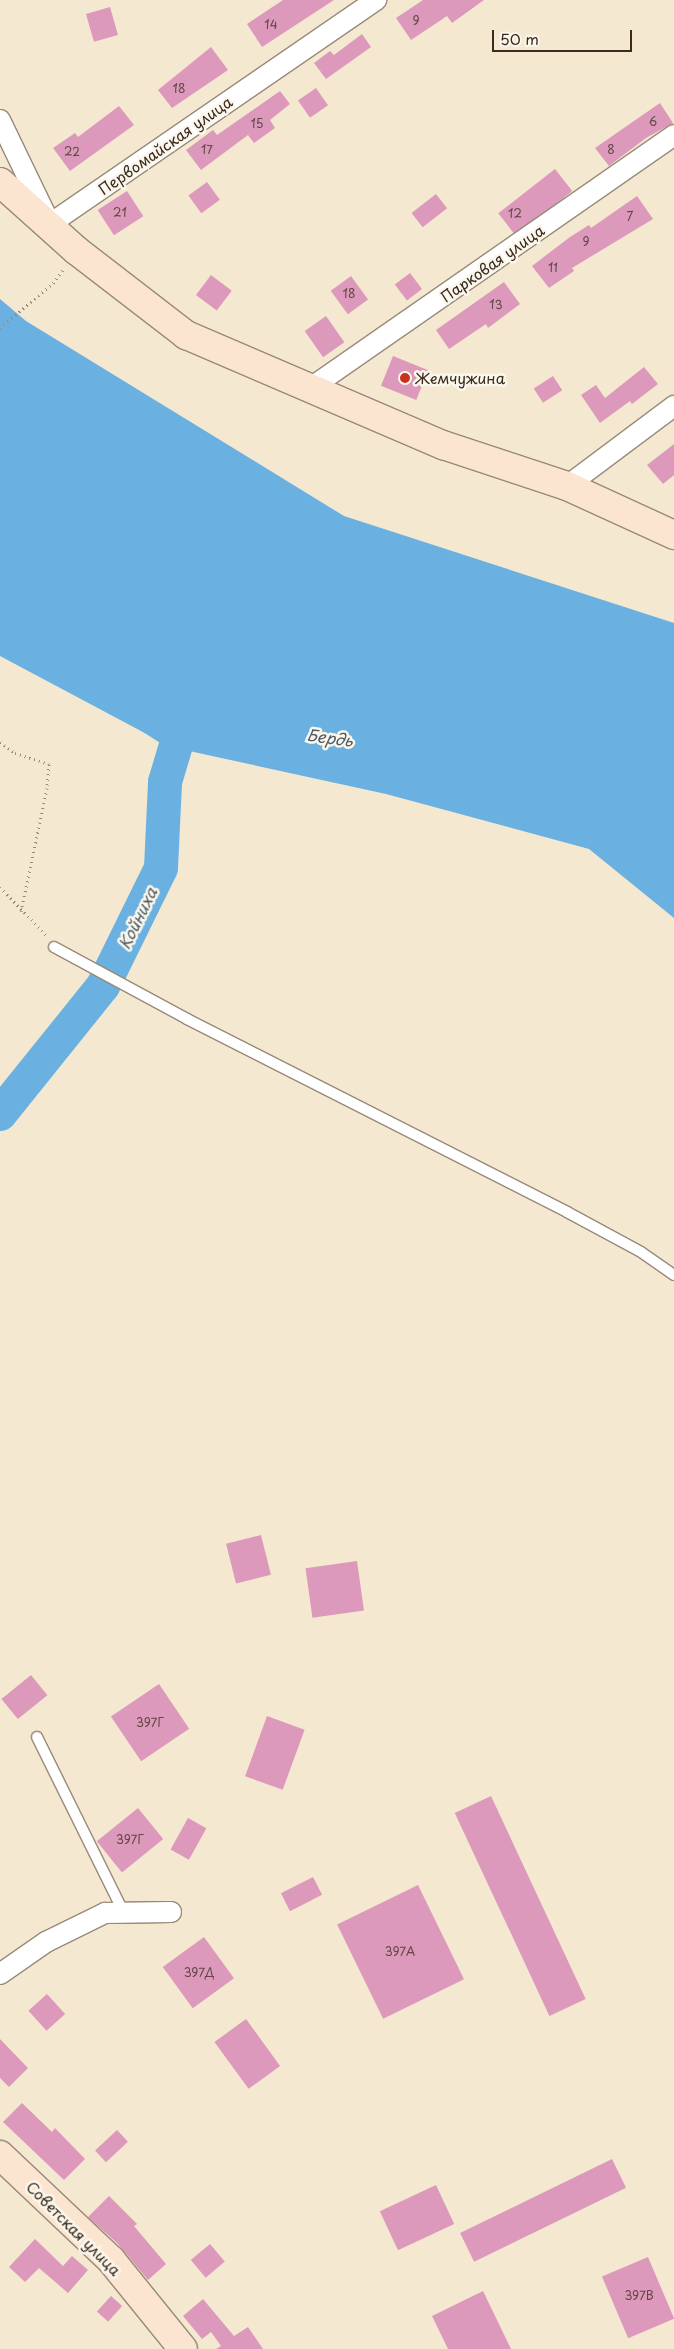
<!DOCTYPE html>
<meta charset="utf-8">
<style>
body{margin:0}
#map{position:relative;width:674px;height:2349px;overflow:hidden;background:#f5e8d1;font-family:"Playpen Sans",sans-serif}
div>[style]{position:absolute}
.water>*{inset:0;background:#6ab1e1}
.river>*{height:34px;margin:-17px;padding:0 17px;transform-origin:17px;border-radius:17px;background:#6ab1e1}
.building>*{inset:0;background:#dc99bb;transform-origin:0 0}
.path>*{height:3px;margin-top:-1.5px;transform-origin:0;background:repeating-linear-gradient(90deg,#988978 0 1px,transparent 0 5px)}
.roads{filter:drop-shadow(1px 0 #988978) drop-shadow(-1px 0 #988978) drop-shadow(0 1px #988978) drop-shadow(0 -1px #988978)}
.lane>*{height:10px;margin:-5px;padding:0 5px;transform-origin:5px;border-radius:5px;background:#fff}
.street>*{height:20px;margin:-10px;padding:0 10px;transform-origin:10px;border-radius:10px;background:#fff}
.secondary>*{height:28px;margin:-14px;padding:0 14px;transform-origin:14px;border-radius:14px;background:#fce5d0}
.dots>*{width:14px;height:14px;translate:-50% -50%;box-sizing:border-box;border:2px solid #fbf7ec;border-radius:50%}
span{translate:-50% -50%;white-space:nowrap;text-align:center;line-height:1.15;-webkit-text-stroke:5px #fbf7ec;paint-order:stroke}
.number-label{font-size:12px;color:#634645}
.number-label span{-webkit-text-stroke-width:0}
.street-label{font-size:15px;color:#3b2a1e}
.poi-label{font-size:15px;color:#3b2a1e}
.left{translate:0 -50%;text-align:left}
.water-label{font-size:16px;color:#4b5962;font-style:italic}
.scale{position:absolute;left:492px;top:30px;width:140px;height:22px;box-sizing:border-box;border:2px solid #3b2a1e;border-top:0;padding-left:6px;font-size:15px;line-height:18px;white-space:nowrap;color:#3b2a1e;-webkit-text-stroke:4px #fbf7ec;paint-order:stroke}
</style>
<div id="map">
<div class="water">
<div style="clip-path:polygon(0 299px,26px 321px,344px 516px,674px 623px,674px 918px,589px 849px,386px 794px,171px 747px,0 656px)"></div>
</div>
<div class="river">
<div style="left:0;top:1114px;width:164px;rotate:-51.2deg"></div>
<div style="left:103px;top:986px;width:131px;rotate:-63.8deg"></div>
<div style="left:161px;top:868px;width:86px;rotate:-87.3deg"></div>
<div style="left:165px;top:782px;width:49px;rotate:-73.4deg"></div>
<div style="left:179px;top:735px;width:33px;rotate:-147deg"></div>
</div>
<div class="building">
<div style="clip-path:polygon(283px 0,334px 0,262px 47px,247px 24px)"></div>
<div style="clip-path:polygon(423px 0,484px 0,452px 23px,447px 16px,411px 40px,396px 18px)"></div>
<div style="left:110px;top:7px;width:29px;height:25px;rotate:74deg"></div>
<div style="clip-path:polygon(362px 34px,371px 47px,326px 79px,314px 63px,330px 51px,334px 55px)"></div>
<div style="clip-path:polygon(211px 47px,228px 70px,172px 108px,158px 90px)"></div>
<div style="left:316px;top:88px;width:21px;height:22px;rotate:55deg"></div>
<div style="clip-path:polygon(280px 91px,290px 104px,270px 120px,275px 128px,254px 143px,248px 135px,201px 170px,186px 150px,213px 130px,217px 135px)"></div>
<div style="clip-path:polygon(660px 103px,673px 123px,646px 138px,609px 166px,595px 148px)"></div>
<div style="clip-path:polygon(119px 106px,134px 125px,70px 171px,53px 148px,75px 133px,78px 137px)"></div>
<div style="left:555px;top:169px;width:28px;height:72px;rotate:52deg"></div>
<div style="left:207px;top:182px;width:22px;height:23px;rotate:54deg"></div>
<div style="left:127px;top:191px;width:30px;height:35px;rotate:57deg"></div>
<div style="left:436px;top:194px;width:18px;height:31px;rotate:52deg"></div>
<div style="clip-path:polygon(637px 196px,653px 219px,572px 268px,574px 271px,549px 288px,532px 266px,570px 237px,589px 225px,591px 228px)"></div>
<div style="left:410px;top:273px;width:20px;height:19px;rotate:53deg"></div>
<div style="left:211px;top:275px;width:26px;height:25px;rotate:37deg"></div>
<div style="left:351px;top:276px;width:29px;height:25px;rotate:54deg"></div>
<div style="clip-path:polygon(504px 282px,520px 304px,488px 328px,486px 324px,449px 349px,436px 330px)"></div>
<div style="left:326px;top:316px;width:32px;height:26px;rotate:55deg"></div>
<div style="left:393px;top:356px;width:38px;height:32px;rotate:22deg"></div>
<div style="clip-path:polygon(644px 367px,658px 384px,632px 404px,630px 401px,600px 423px,581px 395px,596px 385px,605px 398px)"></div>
<div style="left:553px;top:376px;width:17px;height:23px;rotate:57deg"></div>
<div style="clip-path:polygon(674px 444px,674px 475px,663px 484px,647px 465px)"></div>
<div style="left:261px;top:1535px;width:41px;height:36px;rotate:76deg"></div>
<div style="left:357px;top:1561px;width:50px;height:52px;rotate:82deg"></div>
<div style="left:31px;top:1675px;width:26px;height:38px;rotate:51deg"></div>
<div style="left:159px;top:1684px;width:54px;height:58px;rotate:56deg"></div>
<div style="left:267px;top:1716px;width:40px;height:64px;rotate:20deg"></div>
<div style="left:491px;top:1796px;width:224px;height:40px;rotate:65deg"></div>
<div style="left:138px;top:1808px;width:40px;height:53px;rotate:51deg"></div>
<div style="left:188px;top:1818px;width:21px;height:36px;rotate:29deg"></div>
<div style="left:313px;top:1877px;width:20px;height:36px;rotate:63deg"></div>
<div style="left:418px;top:1885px;width:105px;height:90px;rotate:64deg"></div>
<div style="left:204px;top:1937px;width:51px;height:51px;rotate:54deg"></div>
<div style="left:47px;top:1994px;width:27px;height:25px;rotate:48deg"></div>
<div style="left:246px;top:2019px;width:58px;height:39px;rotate:54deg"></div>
<div style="clip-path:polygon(0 2039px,28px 2068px,9px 2087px,0 2078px)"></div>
<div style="clip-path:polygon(22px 2103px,52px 2132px,55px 2128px,85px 2159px,64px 2180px,3px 2122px)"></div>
<div style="left:117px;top:2130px;width:16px;height:30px;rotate:47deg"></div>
<div style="left:612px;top:2159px;width:32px;height:169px;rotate:64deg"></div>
<div style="left:436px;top:2185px;width:43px;height:62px;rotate:65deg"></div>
<div style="clip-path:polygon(109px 2196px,137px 2224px,134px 2226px,166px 2264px,148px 2280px,117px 2243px,88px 2217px)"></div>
<div style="clip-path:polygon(35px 2239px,63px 2266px,72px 2256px,88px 2270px,68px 2293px,39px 2268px,25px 2282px,9px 2267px)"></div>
<div style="left:210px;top:2244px;width:23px;height:25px;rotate:50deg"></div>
<div style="left:648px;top:2257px;width:67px;height:50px;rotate:67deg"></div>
<div style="clip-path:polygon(483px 2291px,511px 2349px,448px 2349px,432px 2316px)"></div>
<div style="left:111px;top:2296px;width:15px;height:21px;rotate:42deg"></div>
<div style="clip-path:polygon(203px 2299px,234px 2336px,248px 2327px,263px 2349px,216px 2349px,221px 2346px,211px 2332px,202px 2339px,183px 2316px)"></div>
</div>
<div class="path">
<div style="left:0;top:328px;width:70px;rotate:-40.3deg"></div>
<div style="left:53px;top:283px;width:17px;rotate:-54deg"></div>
<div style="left:0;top:742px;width:19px;rotate:36deg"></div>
<div style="left:15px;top:753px;width:36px;rotate:18deg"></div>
<div style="left:49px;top:764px;width:24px;rotate:95deg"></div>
<div style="left:47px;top:788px;width:126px;rotate:101.9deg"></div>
<div style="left:0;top:887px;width:68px;rotate:46.2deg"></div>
</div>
<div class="roads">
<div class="lane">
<div style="left:54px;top:947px;width:151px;rotate:28.4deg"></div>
<div style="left:187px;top:1019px;width:426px;rotate:26.9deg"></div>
<div style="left:567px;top:1212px;width:84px;rotate:28.4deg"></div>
<div style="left:641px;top:1252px;width:40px;rotate:34.9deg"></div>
<div style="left:37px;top:1737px;width:196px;rotate:63.7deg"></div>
</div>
<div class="street">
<div style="left:0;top:120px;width:115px;rotate:64.3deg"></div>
<div style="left:50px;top:224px;width:396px;rotate:-34.5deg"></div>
<div style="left:309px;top:389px;width:445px;rotate:-34.8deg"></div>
<div style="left:567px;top:486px;width:134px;rotate:-36.8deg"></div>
<div style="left:0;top:1974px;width:56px;rotate:-34.8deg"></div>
<div style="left:46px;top:1942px;width:66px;rotate:-26.2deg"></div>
<div style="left:105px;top:1913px;width:66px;rotate:-0.9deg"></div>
</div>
<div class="secondary">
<div style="left:0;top:182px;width:103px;rotate:41.9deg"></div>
<div style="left:77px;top:251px;width:138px;rotate:37.6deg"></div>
<div style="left:186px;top:335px;width:280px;rotate:23.2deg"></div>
<div style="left:443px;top:445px;width:131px;rotate:18.3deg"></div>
<div style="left:567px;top:486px;width:118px;rotate:24.6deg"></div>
<div style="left:0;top:2155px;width:153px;rotate:43.4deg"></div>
<div style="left:111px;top:2260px;width:114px;rotate:51deg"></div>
</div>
</div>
<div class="dots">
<div style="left:405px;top:378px;background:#c8321e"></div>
</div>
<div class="number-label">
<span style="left:416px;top:21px">9</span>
<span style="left:271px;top:25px">14</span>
<span style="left:179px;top:89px">18</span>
<span style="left:653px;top:122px">6</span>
<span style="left:257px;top:124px">15</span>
<span style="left:207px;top:150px">17</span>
<span style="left:611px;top:150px">8</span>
<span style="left:72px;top:152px">22</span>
<span style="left:120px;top:213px">21</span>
<span style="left:515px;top:214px">12</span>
<span style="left:630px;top:217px">7</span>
<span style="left:586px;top:242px">9</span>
<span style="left:553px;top:268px">11</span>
<span style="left:349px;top:294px">18</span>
<span style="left:496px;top:305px">13</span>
<span style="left:150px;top:1723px">397Г</span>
<span style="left:130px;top:1840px">397Г</span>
<span style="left:400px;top:1952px">397А</span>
<span style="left:199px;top:1973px">397Д</span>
<span style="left:639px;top:2296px">397В</span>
</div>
<div class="street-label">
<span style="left:165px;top:145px;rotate:-35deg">Первомайская улица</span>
<span style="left:492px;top:263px;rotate:-35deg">Парковая улица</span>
<span style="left:74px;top:2228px;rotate:45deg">Советская улица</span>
</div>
<div class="poi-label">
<span class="left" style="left:415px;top:378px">Жемчужина</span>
</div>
<div class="water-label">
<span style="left:330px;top:737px;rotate:8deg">Бердь</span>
<span style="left:137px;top:918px;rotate:-64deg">Койниха</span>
</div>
<div class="scale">50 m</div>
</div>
